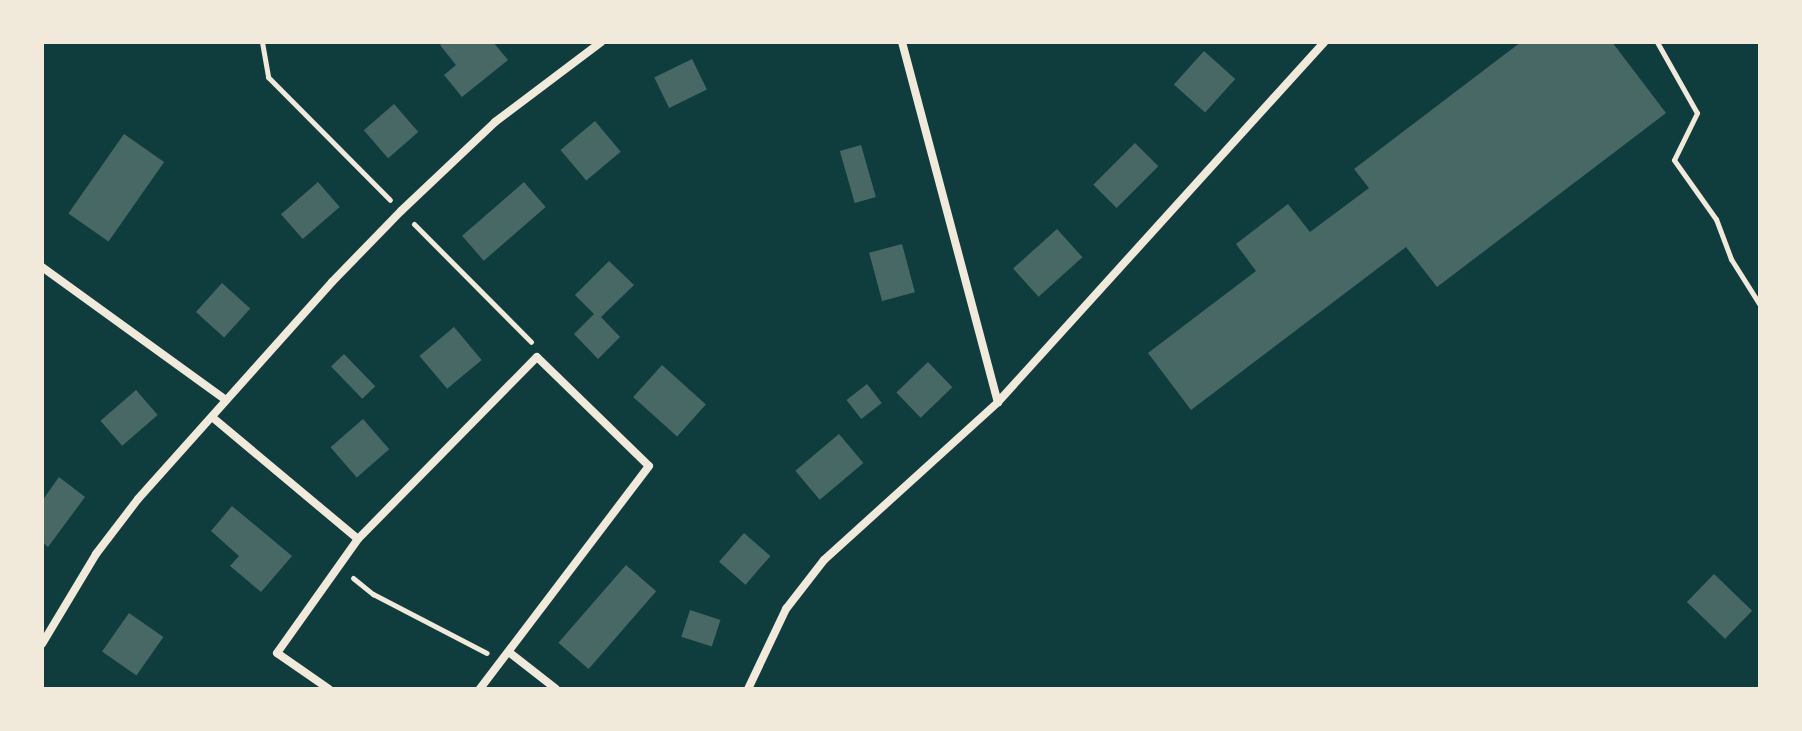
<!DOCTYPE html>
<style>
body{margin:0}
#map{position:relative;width:1802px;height:731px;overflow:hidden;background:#0f3d3e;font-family:"Asap Condensed",sans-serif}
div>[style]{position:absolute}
.building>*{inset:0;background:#486865;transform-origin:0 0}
.path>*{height:5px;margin:-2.5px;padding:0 2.5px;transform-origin:2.5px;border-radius:2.5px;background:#f1e9da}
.minor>*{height:8px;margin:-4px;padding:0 4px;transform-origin:4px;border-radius:4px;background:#f1e9da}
span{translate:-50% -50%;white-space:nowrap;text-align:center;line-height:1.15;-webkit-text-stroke:6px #f1e9da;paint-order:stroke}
.frame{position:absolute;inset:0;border:44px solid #f1e9da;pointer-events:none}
</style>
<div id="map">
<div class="building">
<div style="clip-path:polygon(443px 42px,493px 42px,508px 60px,462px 97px,444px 75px,456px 65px,440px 45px)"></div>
<div style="clip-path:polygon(1521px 42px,1612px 42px,1666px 113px,1437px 287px,1406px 247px,1191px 410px,1148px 353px,1256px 271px,1236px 244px,1288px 204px,1310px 232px,1369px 188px,1354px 169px)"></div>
<div style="left:1204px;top:51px;width:42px;height:45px;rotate:42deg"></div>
<div style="left:692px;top:59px;width:34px;height:42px;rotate:64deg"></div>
<div style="left:394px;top:104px;width:37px;height:40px;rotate:49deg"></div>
<div style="left:595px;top:121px;width:40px;height:45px;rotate:50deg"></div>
<div style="left:124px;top:134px;width:49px;height:97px;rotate:35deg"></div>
<div style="left:1135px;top:143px;width:33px;height:59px;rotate:45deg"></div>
<div style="left:861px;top:145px;width:54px;height:22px;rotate:74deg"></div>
<div style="left:318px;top:182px;width:33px;height:49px;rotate:49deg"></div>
<div style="left:524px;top:182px;width:33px;height:82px;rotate:49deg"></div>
<div style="left:1057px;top:229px;width:38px;height:59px;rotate:48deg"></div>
<div style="left:902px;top:244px;width:50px;height:34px;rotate:75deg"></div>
<div style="clip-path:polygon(609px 261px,634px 285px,601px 317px,620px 337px,598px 359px,574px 334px,594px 314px,575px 295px)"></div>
<div style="left:222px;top:283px;width:38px;height:39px;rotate:42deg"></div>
<div style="left:454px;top:327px;width:43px;height:45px;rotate:50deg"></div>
<div style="left:344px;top:354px;width:45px;height:18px;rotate:46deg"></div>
<div style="left:928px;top:362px;width:35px;height:44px;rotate:46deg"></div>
<div style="left:662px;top:365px;width:59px;height:43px;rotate:42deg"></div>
<div style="left:867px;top:384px;width:24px;height:26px;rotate:52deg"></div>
<div style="left:136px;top:390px;width:33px;height:47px;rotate:49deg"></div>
<div style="left:363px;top:419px;width:40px;height:43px;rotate:49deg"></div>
<div style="left:839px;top:434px;width:38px;height:57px;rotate:50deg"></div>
<div style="clip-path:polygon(59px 477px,85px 497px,48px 547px,42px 542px,42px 501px)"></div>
<div style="clip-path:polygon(232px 506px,292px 556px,261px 592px,230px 566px,239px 556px,211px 531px)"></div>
<div style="left:744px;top:533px;width:35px;height:38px;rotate:41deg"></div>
<div style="left:626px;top:565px;width:40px;height:103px;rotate:41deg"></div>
<div style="left:1714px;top:574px;width:53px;height:39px;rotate:44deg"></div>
<div style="left:690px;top:610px;width:32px;height:28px;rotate:18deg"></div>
<div style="left:129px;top:613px;width:42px;height:47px;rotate:35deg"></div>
</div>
<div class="path">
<div style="left:262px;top:42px;width:36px;rotate:80deg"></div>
<div style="left:268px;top:77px;width:173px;rotate:45.2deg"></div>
<div style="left:1657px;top:42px;width:81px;rotate:60.6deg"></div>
<div style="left:1697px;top:113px;width:52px;rotate:116.1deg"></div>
<div style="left:1674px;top:160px;width:72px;rotate:54.6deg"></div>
<div style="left:1716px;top:219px;width:43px;rotate:69.4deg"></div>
<div style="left:1731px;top:259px;width:54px;rotate:57.8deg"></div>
<div style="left:414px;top:224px;width:166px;rotate:45.2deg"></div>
<div style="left:353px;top:578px;width:26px;rotate:39deg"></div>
<div style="left:373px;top:594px;width:128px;rotate:27.4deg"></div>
</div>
<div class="minor">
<div style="left:902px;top:42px;width:373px;rotate:75.1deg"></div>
<div style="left:42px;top:267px;width:227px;rotate:35.9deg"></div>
<div style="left:212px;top:417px;width:190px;rotate:39.9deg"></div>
<div style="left:42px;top:644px;width:105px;rotate:-59deg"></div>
<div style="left:96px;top:554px;width:69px;rotate:-52.6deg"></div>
<div style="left:138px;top:499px;width:291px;rotate:-48.2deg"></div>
<div style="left:332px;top:282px;width:99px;rotate:-45.8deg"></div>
<div style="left:401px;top:211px;width:129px;rotate:-43.4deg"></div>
<div style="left:495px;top:122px;width:133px;rotate:-37deg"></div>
<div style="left:510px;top:653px;width:58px;rotate:38deg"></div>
<div style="left:329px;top:689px;width:63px;rotate:-145.3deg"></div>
<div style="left:277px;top:653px;width:140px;rotate:-54.6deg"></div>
<div style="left:358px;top:539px;width:255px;rotate:-45.5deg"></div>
<div style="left:537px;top:357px;width:156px;rotate:44.2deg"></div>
<div style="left:649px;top:466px;width:280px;rotate:127.2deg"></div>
<div style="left:748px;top:689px;width:89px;rotate:-64.6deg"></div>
<div style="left:786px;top:609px;width:62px;rotate:-52.2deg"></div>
<div style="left:824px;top:560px;width:235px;rotate:-42.2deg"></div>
<div style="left:998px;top:402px;width:486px;rotate:-47.8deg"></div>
</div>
<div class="frame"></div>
</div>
